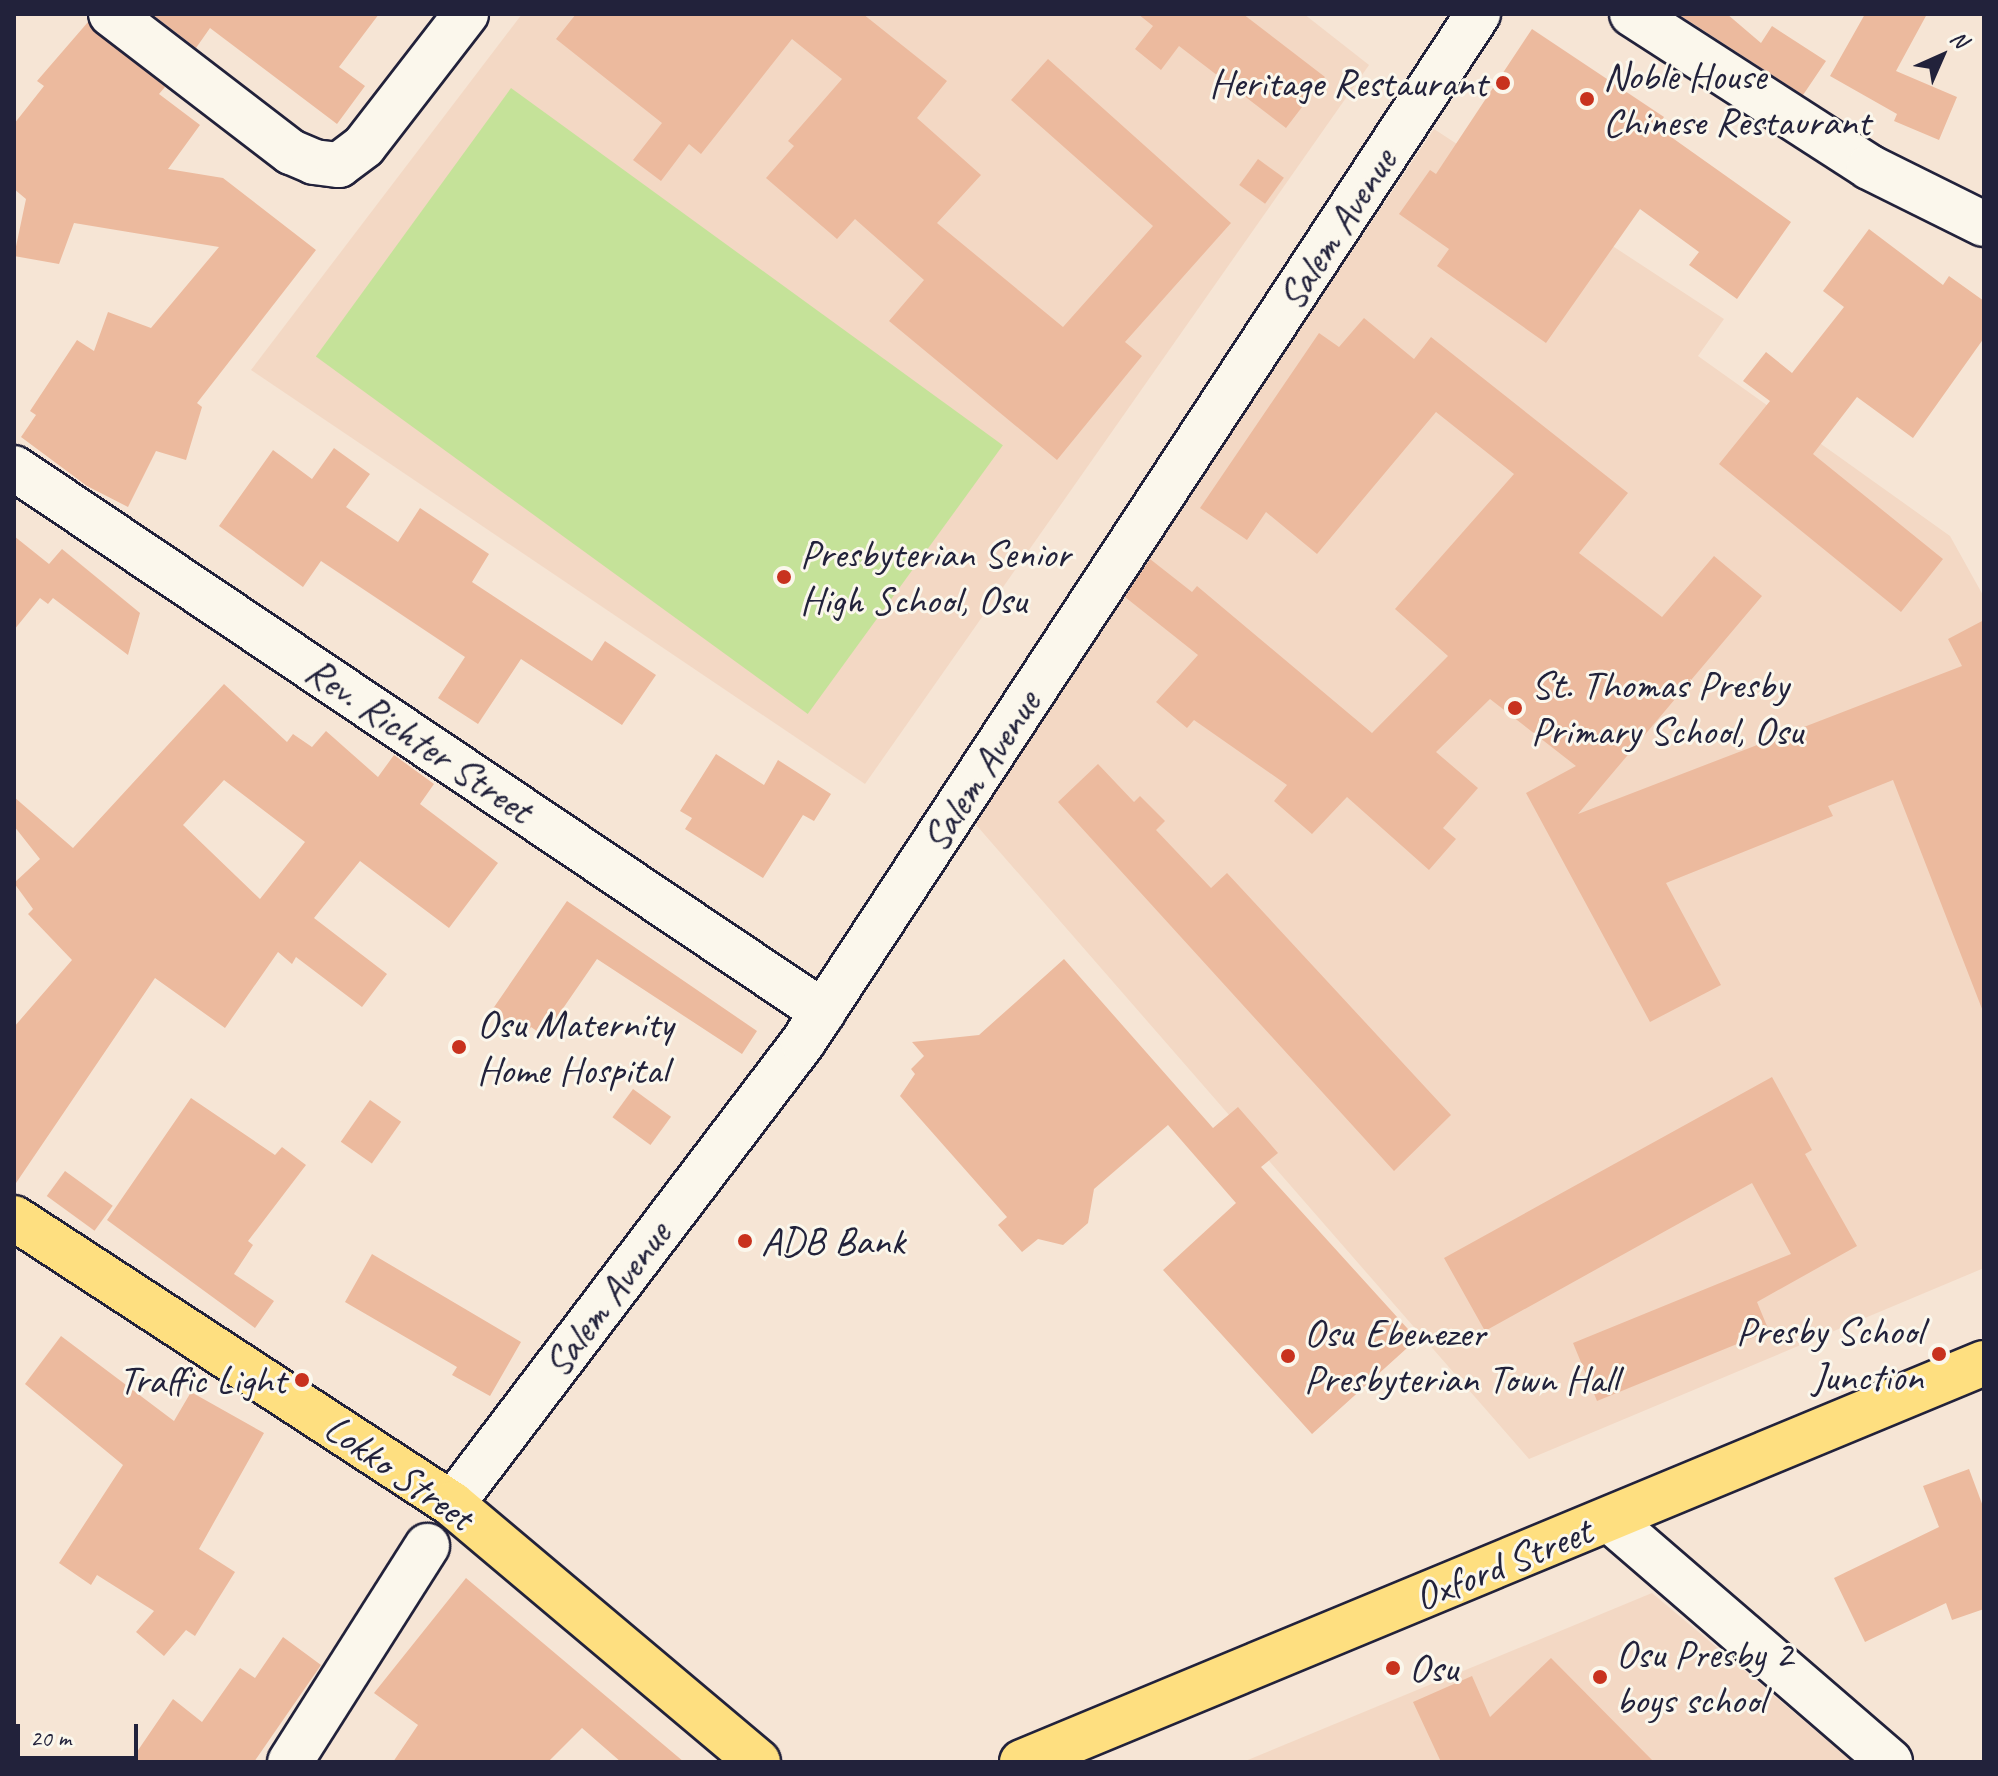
<!DOCTYPE html>
<style>
body{margin:0}
#map{position:relative;width:1998px;height:1776px;overflow:hidden;background:#f6e5d5;font-family:Caveat,sans-serif}
div>[style]{position:absolute}
.built>*{inset:0;background:#f3d8c4}
.green>*{inset:0;background:#c5e299;transform-origin:0 0}
.building>*{inset:0;background:#ecba9e;transform-origin:0 0}
.roads{filter:drop-shadow(2px 0 #22223b) drop-shadow(-2px 0 #22223b) drop-shadow(0 2px #22223b) drop-shadow(0 -2px #22223b)}
.minor>*{height:44px;margin:-22px;padding:0 22px;transform-origin:22px;border-radius:22px;background:#fbf7ec}
.major>*{height:44px;margin:-22px;padding:0 22px;transform-origin:22px;border-radius:22px;background:#fedf80}
.dots>*{width:22px;height:22px;translate:-50% -50%;box-sizing:border-box;border:4px solid #fbf7ec;border-radius:50%}
span{translate:-50% -50%;white-space:nowrap;text-align:center;line-height:1.15;-webkit-text-stroke:6px #fbf7ec;paint-order:stroke}
.poi-label{font-size:40px;color:#22223b}
.left{translate:0 -50%;text-align:left}
.right{translate:-100% -50%;text-align:right}
.street-label{font-size:40px;color:#22223b}
.frame{position:absolute;inset:0;border:16px solid #22223b;pointer-events:none}
.north{position:absolute;left:1902px;top:16px;width:80px;height:80px;-webkit-text-stroke:6px #fbf7ec;paint-order:stroke;rotate:45deg;font-size:22px;font-weight:700;line-height:32px;text-align:center;color:#22223b}
.north::after{content:'';display:block;margin:auto;width:28px;height:36px;background:#22223b;clip-path:polygon(50% 0,100% 100%,50% 72%,0 100%)}
.scale{position:absolute;left:16px;top:1724px;width:122px;height:36px;box-sizing:border-box;border:4px solid #22223b;border-top:0;padding-left:10px;font-size:24px;line-height:28px;white-space:nowrap;color:#22223b;-webkit-text-stroke:6px #fbf7ec;paint-order:stroke}
</style>
<div id="map">
<div class="built">
<div style="clip-path:polygon(522px 14px,1304px 14px,1369px 65px,865px 784px,251px 370px)"></div>
<div style="clip-path:polygon(1434px 129px,1724px 319px,1698px 356px,1950px 536px,1984px 597px,1984px 1268px,1529px 1459px,971px 819px)"></div>
<div style="clip-path:polygon(1652px 1593px,1853px 1762px,1243px 1762px)"></div>
</div>
<div class="green">
<div style="left:511px;top:88px;width:608px;height:332px;rotate:36deg"></div>
</div>
<div class="building">
<div style="clip-path:polygon(152px 14px,379px 14px,339px 67px,365px 86px,337px 124px,210px 28px,196px 48px)"></div>
<div style="clip-path:polygon(576px 14px,863px 14px,947px 81px,917px 118px,981px 175px,937px 223px,1063px 327px,1153px 226px,1011px 100px,1048px 59px,1231px 223px,1125px 342px,1142px 356px,1057px 460px,889px 321px,924px 280px,855px 219px,837px 239px,766px 178px,794px 146px,788px 141px,842px 79px,792px 39px,701px 154px,689px 144px,661px 181px,633px 160px,662px 123px,556px 39px)"></div>
<div style="clip-path:polygon(1138px 14px,1243px 14px,1325px 77px,1286px 128px,1179px 46px,1161px 70px,1135px 49px,1153px 26px)"></div>
<div style="clip-path:polygon(1678px 14px,1727px 14px,1761px 43px,1772px 26px,1826px 61px,1803px 95px)"></div>
<div style="clip-path:polygon(1865px 14px,1927px 14px,1896px 71px,1957px 97px,1939px 140px,1894px 121px,1897px 114px,1830px 76px)"></div>
<div style="clip-path:polygon(88px 22px,165px 87px,159px 94px,200px 125px,168px 169px,223px 178px,316px 250px,197px 403px,202px 407px,186px 460px,156px 451px,128px 507px,87px 486px,21px 437px,36px 415px,30px 411px,77px 340px,94px 351px,108px 312px,151px 328px,219px 247px,74px 223px,59px 264px,14px 256px,26px 199px,14px 189px,14px 124px,44px 86px,37px 81px)"></div>
<div style="clip-path:polygon(1532px 29px,1664px 117px,1657px 127px,1791px 222px,1737px 299px,1689px 265px,1699px 252px,1640px 209px,1546px 343px,1437px 266px,1449px 249px,1399px 214px,1430px 170px,1436px 174px)"></div>
<div style="left:1258px;top:159px;width:32px;height:32px;rotate:36deg"></div>
<div style="clip-path:polygon(1869px 229px,1943px 285px,1949px 276px,1984px 301px,1984px 338px,1913px 438px,1857px 397px,1813px 454px,1943px 559px,1901px 612px,1719px 464px,1770px 401px,1743px 381px,1766px 352px,1792px 373px,1844px 307px,1823px 291px)"></div>
<div style="clip-path:polygon(1364px 318px,1414px 359px,1431px 337px,1628px 493px,1579px 553px,1662px 617px,1714px 556px,1762px 596px,1578px 814px,1962px 666px,1948px 639px,1984px 620px,1984px 1014px,1893px 780px,1828px 806px,1833px 816px,1666px 883px,1721px 985px,1650px 1022px,1526px 793px,1576px 766px,1490px 699px,1436px 752px,1478px 788px,1443px 828px,1456px 839px,1429px 870px,1347px 797px,1312px 834px,1274px 801px,1287px 785px,1194px 720px,1187px 728px,1156px 702px,1198px 655px,1125px 597px,1150px 559px,1192px 592px,1197px 586px,1372px 733px,1448px 656px,1395px 609px,1514px 474px,1436px 412px,1317px 554px,1266px 512px,1247px 540px,1200px 508px,1319px 333px,1339px 347px)"></div>
<div style="clip-path:polygon(334px 448px,370px 474px,346px 507px,398px 542px,420px 508px,489px 554px,472px 582px,592px 661px,605px 641px,656px 675px,622px 725px,521px 659px,478px 724px,438px 698px,465px 657px,321px 561px,303px 587px,219px 526px,273px 450px,312px 479px)"></div>
<div style="clip-path:polygon(14px 536px,49px 564px,62px 549px,140px 613px,128px 655px,53px 598px,48px 604px,40px 598px,14px 630px)"></div>
<div style="clip-path:polygon(evenodd,224px 684px,287px 742px,293px 734px,312px 747px,326px 731px,378px 777px,394px 755px,434px 784px,420px 804px,498px 863px,449px 928px,360px 861px,314px 918px,387px 974px,362px 1007px,296px 957px,292px 964px,278px 952px,225px 1028px,155px 978px,14px 1186px,14px 1027px,72px 960px,28px 914px,33px 909px,14px 883px,40px 859px,14px 826px,14px 797px,73px 848px,224px 684px,224px 780px,305px 842px,260px 899px,183px 825px,224px 780px)"></div>
<div style="clip-path:polygon(716px 754px,764px 785px,778px 760px,831px 794px,814px 821px,803px 815px,763px 878px,685px 829px,692px 818px,680px 811px)"></div>
<div style="clip-path:polygon(1098px 764px,1134px 802px,1140px 796px,1165px 821px,1156px 830px,1211px 888px,1227px 873px,1451px 1115px,1394px 1171px,1058px 802px)"></div>
<div style="clip-path:polygon(567px 901px,757px 1031px,742px 1054px,597px 959px,544px 1036px,531px 1027px,524px 1037px,490px 1013px)"></div>
<div style="clip-path:polygon(1064px 959px,1213px 1128px,1238px 1107px,1278px 1153px,1261px 1167px,1417px 1339px,1312px 1434px,1163px 1270px,1236px 1203px,1168px 1125px,1094px 1189px,1088px 1223px,1063px 1245px,1038px 1239px,1022px 1252px,998px 1225px,1007px 1217px,900px 1096px,915px 1074px,911px 1069px,924px 1056px,912px 1042px,979px 1035px)"></div>
<div style="clip-path:polygon(1772px 1077px,1812px 1150px,1805px 1154px,1857px 1246px,1757px 1302px,1769px 1331px,1597px 1401px,1573px 1343px,1791px 1254px,1752px 1183px,1485px 1331px,1444px 1258px)"></div>
<div style="left:633px;top:1089px;width:47px;height:35px;rotate:36deg"></div>
<div style="clip-path:polygon(191px 1098px,275px 1155px,282px 1147px,306px 1165px,248px 1241px,253px 1245px,234px 1274px,274px 1301px,255px 1328px,107px 1220px)"></div>
<div style="left:370px;top:1100px;width:38px;height:51px;rotate:35deg"></div>
<div style="left:65px;top:1171px;width:59px;height:31px;rotate:36deg"></div>
<div style="clip-path:polygon(372px 1254px,521px 1342px,490px 1396px,452px 1375px,457px 1367px,345px 1302px)"></div>
<div style="clip-path:polygon(61px 1336px,174px 1421px,191px 1392px,264px 1433px,199px 1549px,235px 1572px,195px 1636px,186px 1630px,164px 1656px,136px 1632px,154px 1611px,97px 1575px,91px 1585px,59px 1563px,123px 1465px,25px 1384px)"></div>
<div style="clip-path:polygon(1969px 1469px,1984px 1509px,1984px 1609px,1952px 1620px,1946px 1603px,1865px 1642px,1834px 1578px,1939px 1527px,1923px 1486px)"></div>
<div style="clip-path:polygon(466px 1578px,684px 1762px,621px 1762px,582px 1728px,548px 1762px,393px 1762px,418px 1725px,374px 1693px)"></div>
<div style="clip-path:polygon(283px 1637px,321px 1665px,254px 1762px,130px 1762px,173px 1699px,202px 1722px,240px 1668px,255px 1678px)"></div>
<div style="clip-path:polygon(1551px 1658px,1654px 1762px,1441px 1762px,1413px 1702px,1472px 1676px,1490px 1717px)"></div>
</div>
<div class="roads">
<div class="minor">
<div style="left:111px;top:14px;width:227px;rotate:37.5deg"></div>
<div style="left:291px;top:152px;width:25px;rotate:23deg"></div>
<div style="left:314px;top:162px;width:25px;rotate:7deg"></div>
<div style="left:339px;top:165px;width:31px;rotate:-37deg"></div>
<div style="left:364px;top:146px;width:167px;rotate:-52.3deg"></div>
<div style="left:1632px;top:14px;width:282px;rotate:32.8deg"></div>
<div style="left:1869px;top:167px;width:128px;rotate:26.4deg"></div>
<div style="left:14px;top:468px;width:975px;rotate:33.92deg"></div>
<div style="left:452px;top:1504px;width:580px;rotate:-52.77deg"></div>
<div style="left:803px;top:1042px;width:1230px;rotate:-56.71deg"></div>
<div style="left:1610px;top:1520px;width:370px;rotate:40.8deg"></div>
<div style="left:290px;top:1762px;width:256px;rotate:-57.6deg"></div>
</div>
<div class="major">
<div style="left:14px;top:1218px;width:523px;rotate:33.14deg"></div>
<div style="left:452px;top:1504px;width:400px;rotate:40.1deg"></div>
<div style="left:1022px;top:1762px;width:1041px;rotate:-22.53deg"></div>
</div>
</div>
<div class="dots">
<div style="left:1503px;top:83px;background:#c8321e"></div>
<div style="left:1587px;top:99px;background:#c8321e"></div>
<div style="left:784px;top:577px;background:#c8321e"></div>
<div style="left:1515px;top:708px;background:#c8321e"></div>
<div style="left:459px;top:1047px;background:#c8321e"></div>
<div style="left:745px;top:1241px;background:#c8321e"></div>
<div style="left:1939px;top:1354px;background:#c8321e"></div>
<div style="left:1288px;top:1356px;background:#c8321e"></div>
<div style="left:302px;top:1380px;background:#c8321e"></div>
<div style="left:1393px;top:1668px;background:#c8321e"></div>
<div style="left:1600px;top:1677px;background:#c8321e"></div>
</div>
<div class="poi-label">
<span class="left" style="left:1603px;top:99px">Noble House<br>Chinese Restaurant</span>
<span class="right" style="left:1487px;top:83px">Heritage Restaurant</span>
<span class="left" style="left:800px;top:577px">Presbyterian Senior<br>High School, Osu</span>
<span class="left" style="left:1531px;top:708px">St. Thomas Presby<br>Primary School, Osu</span>
<span class="left" style="left:477px;top:1047px">Osu Maternity<br>Home Hospital</span>
<span class="left" style="left:761px;top:1241px">ADB Bank</span>
<span class="right" style="left:1923px;top:1354px">Presby School<br>Junction</span>
<span class="left" style="left:1304px;top:1356px">Osu Ebenezer<br>Presbyterian Town Hall</span>
<span class="right" style="left:286px;top:1380px">Traffic Light</span>
<span class="left" style="left:1616px;top:1677px">Osu Presby 2<br>boys school</span>
<span class="left" style="left:1409px;top:1668px">Osu</span>
</div>
<div class="street-label">
<span style="left:1337px;top:229px;rotate:-57deg">Salem Avenue</span>
<span style="left:419px;top:740px;rotate:34deg">Rev. Richter Street</span>
<span style="left:981px;top:771px;rotate:-57deg">Salem Avenue</span>
<span style="left:607px;top:1299px;rotate:-53deg">Salem Avenue</span>
<span style="left:399px;top:1472px;rotate:35deg">Lokko Street</span>
<span style="left:1503px;top:1564px;rotate:-22deg">Oxford Street</span>
</div>
<div class="frame"></div>
<div class="north">N</div>
<div class="scale">20 m</div>
</div>
